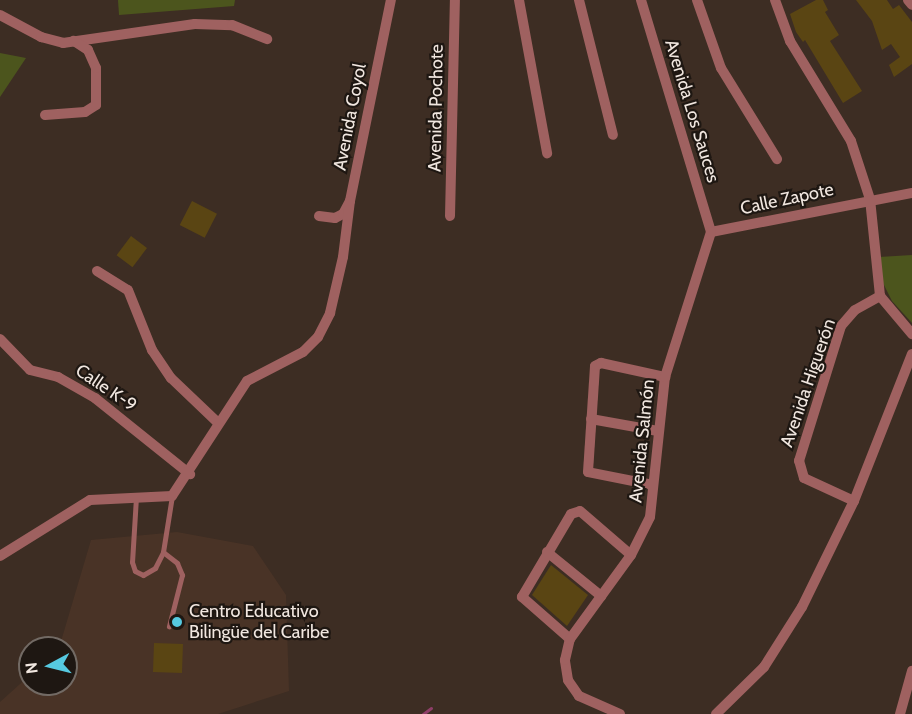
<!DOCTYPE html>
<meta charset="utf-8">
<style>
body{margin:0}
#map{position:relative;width:912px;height:714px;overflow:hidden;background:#3d2d23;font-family:Cabin,sans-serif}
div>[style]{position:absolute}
.built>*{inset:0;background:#493326}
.green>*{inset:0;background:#4c551d}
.stream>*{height:3px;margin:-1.5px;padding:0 1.5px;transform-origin:1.5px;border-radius:1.5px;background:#8e3e68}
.building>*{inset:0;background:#5a4513;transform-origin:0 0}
.lane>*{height:5px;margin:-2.5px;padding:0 2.5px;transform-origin:2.5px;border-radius:2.5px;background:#9f6160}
.street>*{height:10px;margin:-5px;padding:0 5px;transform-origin:5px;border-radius:5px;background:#9f6160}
.dots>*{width:16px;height:16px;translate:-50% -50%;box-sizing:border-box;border:3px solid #1e1712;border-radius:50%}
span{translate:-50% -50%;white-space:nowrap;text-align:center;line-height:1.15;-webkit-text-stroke:4.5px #1e1712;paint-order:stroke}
.street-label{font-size:18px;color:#f1e7e0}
.poi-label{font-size:18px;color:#f1e7e0}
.left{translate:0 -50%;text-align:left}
.north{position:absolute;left:18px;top:636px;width:60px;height:60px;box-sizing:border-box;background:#1e1712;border:2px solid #726a64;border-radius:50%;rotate:263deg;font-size:16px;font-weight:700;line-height:24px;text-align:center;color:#f1e7e0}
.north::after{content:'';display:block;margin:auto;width:21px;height:27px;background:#56c9e0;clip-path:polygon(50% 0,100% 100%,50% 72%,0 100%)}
</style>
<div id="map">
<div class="built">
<div style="clip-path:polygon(177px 532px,253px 546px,286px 595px,289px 691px,218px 714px,0 714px,0 702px,30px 675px,30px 684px,66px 684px,66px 648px,59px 648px,91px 540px)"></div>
</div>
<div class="green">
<div style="clip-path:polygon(118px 0,235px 0,234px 6px,119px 15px)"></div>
<div style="clip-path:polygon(0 53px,26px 58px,0 97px)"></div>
<div style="clip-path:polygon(912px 255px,912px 323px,892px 301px,883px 283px,879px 257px)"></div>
</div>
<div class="stream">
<div style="left:423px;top:714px;width:10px;rotate:-37deg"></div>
</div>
<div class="building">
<div style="clip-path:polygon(816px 0,823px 0,828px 10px,825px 12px,839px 35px,830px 41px,862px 91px,843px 103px,805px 40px,803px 42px,796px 32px,790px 14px)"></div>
<div style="clip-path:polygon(856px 0,887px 0,893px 9px,899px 5px,912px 22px,912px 64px,894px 77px,889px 65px,900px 57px,891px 44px,882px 50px,872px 21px)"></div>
<div style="left:192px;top:201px;width:28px;height:27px;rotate:27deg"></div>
<div style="left:131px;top:236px;width:20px;height:24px;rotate:37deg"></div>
<div style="clip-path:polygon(551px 565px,588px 595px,567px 626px,532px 595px)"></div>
<div style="left:154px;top:643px;width:29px;height:29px;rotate:2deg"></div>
</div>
<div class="lane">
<div style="left:136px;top:497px;width:65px;rotate:93.5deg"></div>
<div style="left:132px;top:562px;width:9px;rotate:72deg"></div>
<div style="left:135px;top:571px;width:9px;rotate:27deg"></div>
<div style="left:143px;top:575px;width:14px;rotate:-30deg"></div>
<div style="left:155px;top:568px;width:18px;rotate:-63deg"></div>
<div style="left:163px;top:552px;width:57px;rotate:-80.9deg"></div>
<div style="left:163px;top:552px;width:18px;rotate:38deg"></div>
<div style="left:177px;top:563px;width:13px;rotate:67deg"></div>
<div style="left:182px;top:575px;width:53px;rotate:104.3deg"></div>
</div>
<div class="street">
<div style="left:519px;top:0;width:156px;rotate:79.6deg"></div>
<div style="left:579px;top:0;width:139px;rotate:75.9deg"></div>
<div style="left:641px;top:0;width:242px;rotate:73.2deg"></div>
<div style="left:697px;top:0;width:72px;rotate:70.6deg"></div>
<div style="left:721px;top:68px;width:107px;rotate:58.4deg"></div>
<div style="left:775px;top:0;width:44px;rotate:69.9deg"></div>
<div style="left:790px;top:41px;width:117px;rotate:58.6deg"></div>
<div style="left:851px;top:141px;width:61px;rotate:71.9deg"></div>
<div style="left:870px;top:199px;width:98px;rotate:84.1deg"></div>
<div style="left:880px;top:296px;width:50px;rotate:49.9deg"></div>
<div style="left:908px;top:0;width:6px;rotate:51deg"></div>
<div style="left:0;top:15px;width:47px;rotate:28.2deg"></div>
<div style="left:41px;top:37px;width:23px;rotate:15deg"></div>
<div style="left:63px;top:43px;width:133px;rotate:-8.2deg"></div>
<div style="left:195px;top:24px;width:37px;rotate:2deg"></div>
<div style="left:232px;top:25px;width:38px;rotate:22deg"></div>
<div style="left:45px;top:115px;width:40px;rotate:-4.3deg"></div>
<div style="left:85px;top:112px;width:13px;rotate:-32deg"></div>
<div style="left:96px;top:105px;width:37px;rotate:-90deg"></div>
<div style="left:96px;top:68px;width:20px;rotate:-114deg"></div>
<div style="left:88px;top:50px;width:17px;rotate:-147deg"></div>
<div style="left:319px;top:216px;width:16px;rotate:7deg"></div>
<div style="left:335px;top:218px;width:9px;rotate:-27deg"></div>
<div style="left:343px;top:214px;width:15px;rotate:-62deg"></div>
<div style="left:350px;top:201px;width:205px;rotate:-78.5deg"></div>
<div style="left:450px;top:216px;width:216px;rotate:-88.7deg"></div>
<div style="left:711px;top:232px;width:205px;rotate:-11deg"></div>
<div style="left:97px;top:271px;width:36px;rotate:32deg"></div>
<div style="left:128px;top:290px;width:65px;rotate:68.2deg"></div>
<div style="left:152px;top:350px;width:34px;rotate:56deg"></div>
<div style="left:171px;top:378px;width:64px;rotate:43.7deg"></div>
<div style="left:0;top:339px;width:43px;rotate:45.9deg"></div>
<div style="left:30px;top:370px;width:29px;rotate:14deg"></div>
<div style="left:58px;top:377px;width:43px;rotate:29.6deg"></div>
<div style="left:95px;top:398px;width:122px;rotate:38.7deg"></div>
<div style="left:591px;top:419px;width:68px;rotate:10.2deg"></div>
<div style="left:653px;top:485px;width:66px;rotate:-168.7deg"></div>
<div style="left:588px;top:472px;width:106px;rotate:-86.2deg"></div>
<div style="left:595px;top:366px;width:7px;rotate:-27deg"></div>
<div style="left:601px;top:363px;width:66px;rotate:12.3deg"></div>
<div style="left:854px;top:501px;width:55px;rotate:-155.3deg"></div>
<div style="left:804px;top:478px;width:18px;rotate:-106deg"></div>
<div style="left:799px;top:461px;width:141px;rotate:-72.7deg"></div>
<div style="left:841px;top:326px;width:21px;rotate:-49deg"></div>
<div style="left:855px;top:310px;width:29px;rotate:-29deg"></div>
<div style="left:547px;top:552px;width:70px;rotate:39.2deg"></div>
<div style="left:0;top:556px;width:106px;rotate:-31.9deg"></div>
<div style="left:90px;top:500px;width:82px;rotate:-2.8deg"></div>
<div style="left:172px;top:496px;width:137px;rotate:-56.9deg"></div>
<div style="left:247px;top:381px;width:63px;rotate:-27.4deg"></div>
<div style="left:303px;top:352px;width:21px;rotate:-45deg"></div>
<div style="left:318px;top:337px;width:27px;rotate:-63deg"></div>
<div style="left:330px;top:313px;width:57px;rotate:-76.9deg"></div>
<div style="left:343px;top:257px;width:56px;rotate:-82.9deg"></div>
<div style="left:570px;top:639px;width:64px;rotate:-138.8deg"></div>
<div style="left:522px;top:597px;width:96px;rotate:-59.4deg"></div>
<div style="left:571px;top:514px;width:9px;rotate:-18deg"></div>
<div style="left:580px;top:511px;width:67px;rotate:40.8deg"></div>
<div style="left:620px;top:714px;width:45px;rotate:-156.3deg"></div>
<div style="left:579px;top:696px;width:19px;rotate:-125deg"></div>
<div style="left:568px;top:680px;width:20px;rotate:-99deg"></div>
<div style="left:565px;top:660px;width:22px;rotate:-77deg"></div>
<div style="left:570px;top:639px;width:104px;rotate:-54deg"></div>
<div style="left:631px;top:555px;width:42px;rotate:-63.4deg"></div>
<div style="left:650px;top:517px;width:141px;rotate:-83.9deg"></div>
<div style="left:665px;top:377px;width:152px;rotate:-72.4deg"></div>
<div style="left:716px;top:714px;width:67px;rotate:-44.4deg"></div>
<div style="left:764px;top:667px;width:71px;rotate:-57.7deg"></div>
<div style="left:802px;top:607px;width:118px;rotate:-63.9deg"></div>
<div style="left:854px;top:501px;width:158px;rotate:-68.5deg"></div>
<div style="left:900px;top:714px;width:45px;rotate:-74.4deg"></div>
</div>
<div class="dots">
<div style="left:177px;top:622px;background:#56c9e0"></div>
</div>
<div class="street-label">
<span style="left:436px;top:108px;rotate:-89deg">Avenida Pochote</span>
<span style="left:692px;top:111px;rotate:73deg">Avenida Los Sauces</span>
<span style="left:350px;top:117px;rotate:-79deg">Avenida Coyol</span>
<span style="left:787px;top:199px;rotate:-12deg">Calle Zapote</span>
<span style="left:808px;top:383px;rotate:-71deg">Avenida Higuerón</span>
<span style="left:106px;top:388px;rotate:34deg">Calle K-9</span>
<span style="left:642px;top:441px;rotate:-84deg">Avenida Salmón</span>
</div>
<div class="poi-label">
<span class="left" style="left:189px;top:622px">Centro Educativo<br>Bilingüe del Caribe</span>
</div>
<div class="north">N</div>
</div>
